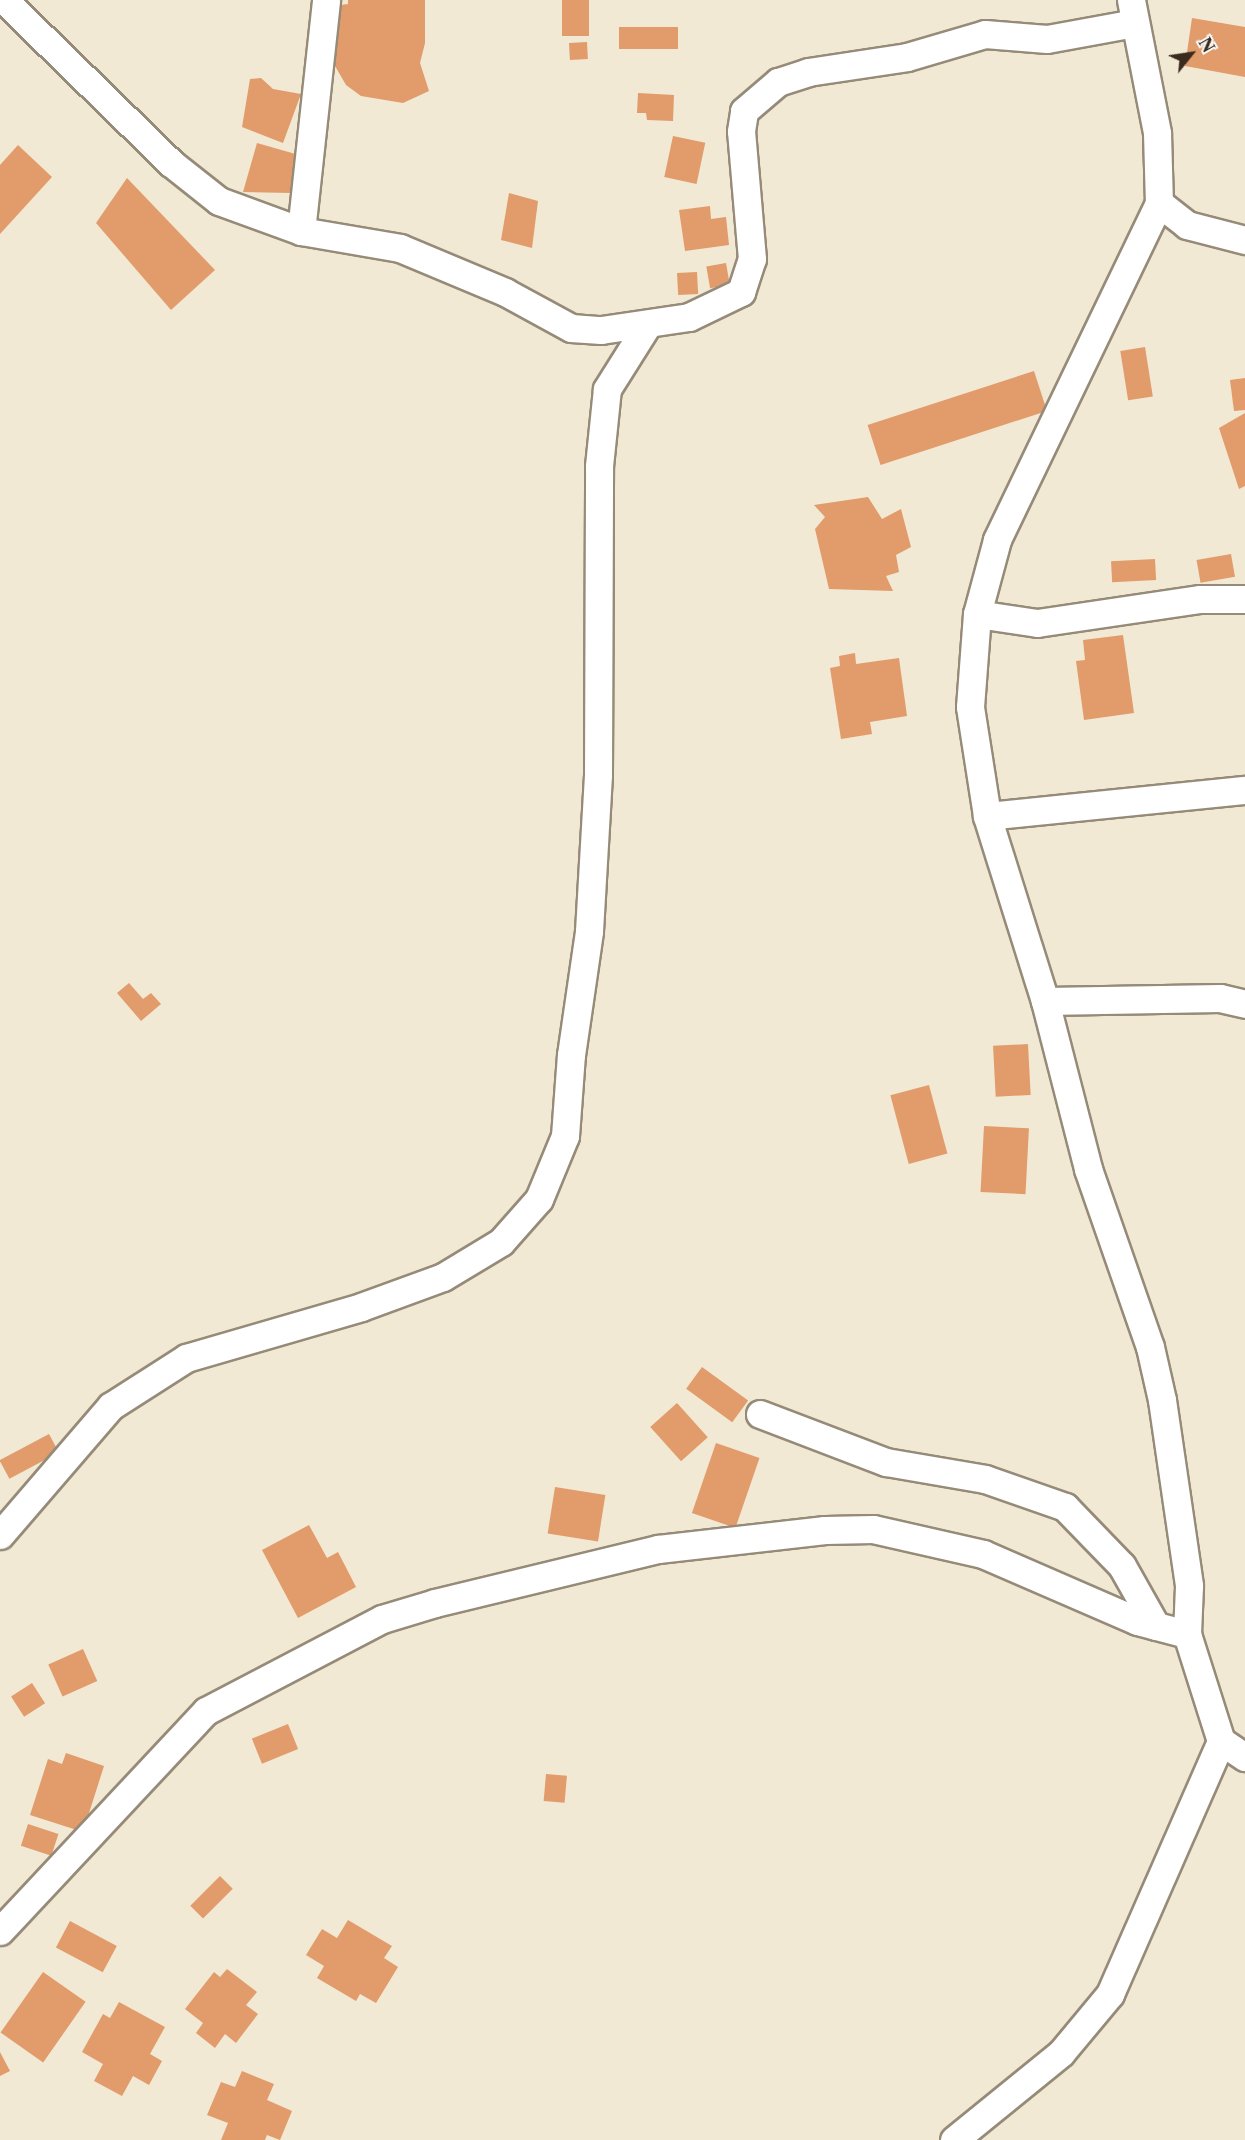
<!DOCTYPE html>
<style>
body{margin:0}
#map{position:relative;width:1245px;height:2140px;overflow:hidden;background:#f1e9d3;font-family:"Libre Caslon Text",serif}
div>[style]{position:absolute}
.building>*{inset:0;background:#e29b6b;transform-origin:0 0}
.roads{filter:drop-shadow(2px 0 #968a78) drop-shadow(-2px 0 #968a78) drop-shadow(0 2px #968a78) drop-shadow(0 -2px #968a78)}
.minor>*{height:27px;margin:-13.5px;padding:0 13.5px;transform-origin:13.5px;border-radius:13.5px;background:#fff}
span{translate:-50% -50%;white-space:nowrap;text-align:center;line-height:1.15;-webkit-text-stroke:5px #f6f6f2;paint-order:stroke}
.north{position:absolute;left:1161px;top:24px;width:60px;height:60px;-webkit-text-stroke:4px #f6f6f2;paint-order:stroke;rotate:60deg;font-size:16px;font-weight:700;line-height:24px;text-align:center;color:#3b2a1e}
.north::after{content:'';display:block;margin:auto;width:21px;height:27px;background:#3b2a1e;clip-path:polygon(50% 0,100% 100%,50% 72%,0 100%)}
</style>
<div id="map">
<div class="building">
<div style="clip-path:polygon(348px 0,425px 0,425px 43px,420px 63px,429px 91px,403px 103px,361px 96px,346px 85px,335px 66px,332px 6px,348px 4px)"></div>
<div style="left:562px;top:0;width:27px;height:36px"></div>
<div style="clip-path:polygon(1192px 18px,1245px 27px,1245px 77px,1185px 66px)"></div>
<div style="left:678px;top:27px;width:22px;height:59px;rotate:90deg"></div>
<div style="left:587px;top:42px;width:17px;height:18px;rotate:87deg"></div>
<div style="clip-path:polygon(261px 78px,273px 89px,301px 94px,283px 143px,242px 127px,250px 79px)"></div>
<div style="clip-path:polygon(638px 93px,674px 95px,673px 121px,647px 120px,646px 113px,637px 113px)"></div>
<div style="left:673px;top:136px;width:33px;height:42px;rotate:12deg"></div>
<div style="clip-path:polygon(257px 143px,299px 155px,291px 193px,243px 192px)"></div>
<div style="clip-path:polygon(18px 145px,52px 177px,0 234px,0 165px)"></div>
<div style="clip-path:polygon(127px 178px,215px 270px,171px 310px,96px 223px)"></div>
<div style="clip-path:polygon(509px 193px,538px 201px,532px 248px,501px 240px)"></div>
<div style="clip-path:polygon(710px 206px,711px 219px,726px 217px,729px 245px,685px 251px,679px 210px)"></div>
<div style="left:726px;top:263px;width:22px;height:20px;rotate:80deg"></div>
<div style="left:697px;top:272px;width:22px;height:20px;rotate:87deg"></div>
<div style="left:1145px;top:347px;width:50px;height:25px;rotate:81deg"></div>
<div style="left:1034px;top:371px;width:42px;height:175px;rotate:72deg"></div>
<div style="clip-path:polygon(1245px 378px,1245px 410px,1234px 411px,1230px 380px)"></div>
<div style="clip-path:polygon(1245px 413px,1245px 486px,1239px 489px,1219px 428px)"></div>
<div style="clip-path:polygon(868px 497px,882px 519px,901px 509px,911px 547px,896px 555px,899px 572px,886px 576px,893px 591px,829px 589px,815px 529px,825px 517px,814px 505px)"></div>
<div style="left:1231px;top:554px;width:23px;height:35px;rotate:80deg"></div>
<div style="left:1155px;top:559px;width:21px;height:44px;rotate:87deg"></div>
<div style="clip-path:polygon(1123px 635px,1134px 713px,1084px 720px,1076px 661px,1085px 660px,1083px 640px)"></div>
<div style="clip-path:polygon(855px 653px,856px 664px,899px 658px,907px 716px,870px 722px,872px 734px,841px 739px,830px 668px,840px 666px,839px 656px)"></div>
<div style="clip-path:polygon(129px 983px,143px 999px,151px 993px,161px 1004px,141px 1021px,117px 993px)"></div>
<div style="left:1028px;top:1044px;width:51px;height:35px;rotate:87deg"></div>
<div style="left:929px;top:1085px;width:71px;height:40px;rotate:75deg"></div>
<div style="left:984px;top:1126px;width:45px;height:66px;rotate:3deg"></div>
<div style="left:702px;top:1367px;width:57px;height:27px;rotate:36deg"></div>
<div style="left:677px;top:1403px;width:46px;height:36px;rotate:48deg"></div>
<div style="left:49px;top:1434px;width:21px;height:56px;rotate:62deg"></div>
<div style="left:716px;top:1443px;width:46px;height:74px;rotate:19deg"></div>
<div style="left:555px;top:1487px;width:51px;height:47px;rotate:9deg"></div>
<div style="clip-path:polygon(309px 1525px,327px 1558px,338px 1552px,356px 1587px,298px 1618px,262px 1550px)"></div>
<div style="left:83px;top:1649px;width:35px;height:38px;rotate:66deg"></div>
<div style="left:32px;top:1683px;width:24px;height:25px;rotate:57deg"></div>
<div style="left:288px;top:1724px;width:27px;height:39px;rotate:68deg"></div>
<div style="clip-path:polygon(66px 1753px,104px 1766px,83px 1832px,30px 1815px,48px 1759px,62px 1764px)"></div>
<div style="left:546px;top:1774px;width:21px;height:27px;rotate:5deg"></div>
<div style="left:28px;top:1824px;width:32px;height:23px;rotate:18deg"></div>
<div style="left:220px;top:1876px;width:18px;height:42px;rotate:45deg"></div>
<div style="clip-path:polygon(348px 1920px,392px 1946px,384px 1958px,398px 1967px,376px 2003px,360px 1994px,356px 2001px,317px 1978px,324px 1966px,306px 1955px,322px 1929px,337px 1938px)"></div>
<div style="left:70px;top:1921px;width:53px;height:30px;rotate:28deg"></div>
<div style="clip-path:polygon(227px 1969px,257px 1992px,246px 2005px,258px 2014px,236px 2043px,225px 2034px,215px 2048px,196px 2033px,203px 2023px,185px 2009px,214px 1972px,220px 1977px)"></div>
<div style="left:43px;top:1972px;width:52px;height:74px;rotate:35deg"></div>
<div style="clip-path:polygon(119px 2002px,165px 2027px,150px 2054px,162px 2061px,149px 2085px,133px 2076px,122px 2096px,94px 2081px,103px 2064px,82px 2052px,103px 2014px,110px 2018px)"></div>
<div style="clip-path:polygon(0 2052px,10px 2071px,0 2076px)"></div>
<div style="clip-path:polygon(242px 2071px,274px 2084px,267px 2100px,292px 2111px,280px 2140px,267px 2135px,265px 2140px,221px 2140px,228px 2123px,207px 2115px,221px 2082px,235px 2087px)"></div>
</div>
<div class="roads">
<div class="minor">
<div style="left:4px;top:0;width:233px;rotate:44.3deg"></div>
<div style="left:171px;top:163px;width:61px;rotate:38.4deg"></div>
<div style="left:219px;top:201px;width:87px;rotate:20.1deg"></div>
<div style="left:301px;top:231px;width:100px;rotate:9.7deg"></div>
<div style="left:400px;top:248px;width:114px;rotate:22.7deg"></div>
<div style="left:505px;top:292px;width:75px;rotate:28.6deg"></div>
<div style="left:571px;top:328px;width:30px;rotate:4deg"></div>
<div style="left:601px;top:330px;width:89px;rotate:-8.4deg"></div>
<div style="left:689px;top:317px;width:58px;rotate:-25.7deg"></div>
<div style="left:741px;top:292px;width:35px;rotate:-72deg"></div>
<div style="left:752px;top:259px;width:128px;rotate:-94.9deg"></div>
<div style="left:741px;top:131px;width:20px;rotate:-81deg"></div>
<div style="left:744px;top:111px;width:45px;rotate:-40.5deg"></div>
<div style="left:778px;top:82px;width:32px;rotate:-18deg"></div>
<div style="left:808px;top:72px;width:100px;rotate:-8.6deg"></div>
<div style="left:907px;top:57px;width:81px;rotate:-16.4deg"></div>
<div style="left:985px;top:34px;width:62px;rotate:4.6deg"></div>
<div style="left:1047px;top:39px;width:89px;rotate:-10.3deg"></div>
<div style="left:1131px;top:0;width:136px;rotate:78.9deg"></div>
<div style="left:1157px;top:133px;width:70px;rotate:88.4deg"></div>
<div style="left:1159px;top:203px;width:374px;rotate:115.7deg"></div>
<div style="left:997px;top:540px;width:77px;rotate:105.1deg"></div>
<div style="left:977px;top:614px;width:93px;rotate:94.3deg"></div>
<div style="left:970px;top:707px;width:110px;rotate:81.1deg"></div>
<div style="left:987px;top:816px;width:194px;rotate:72.6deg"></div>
<div style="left:1045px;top:1001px;width:173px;rotate:75.6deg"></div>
<div style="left:1088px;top:1169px;width:188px;rotate:70.8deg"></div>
<div style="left:1150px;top:1347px;width:54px;rotate:77.2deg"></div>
<div style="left:1162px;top:1400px;width:188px;rotate:81.7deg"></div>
<div style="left:1189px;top:1586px;width:48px;rotate:92.4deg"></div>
<div style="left:1187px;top:1634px;width:112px;rotate:72.4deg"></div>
<div style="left:1221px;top:1741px;width:29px;rotate:34deg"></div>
<div style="left:1159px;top:203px;width:36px;rotate:38deg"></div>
<div style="left:1187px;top:225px;width:60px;rotate:14.5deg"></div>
<div style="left:301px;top:231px;width:232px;rotate:-83.8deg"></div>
<div style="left:977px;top:614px;width:61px;rotate:8.5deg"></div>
<div style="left:1037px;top:623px;width:165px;rotate:-8.4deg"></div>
<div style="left:1200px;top:599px;width:45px"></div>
<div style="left:987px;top:816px;width:259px;rotate:-5.8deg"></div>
<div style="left:1045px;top:1001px;width:175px;rotate:-1deg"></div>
<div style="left:1220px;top:998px;width:26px;rotate:13deg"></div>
<div style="left:760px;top:1414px;width:135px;rotate:20.9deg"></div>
<div style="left:886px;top:1462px;width:100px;rotate:9.7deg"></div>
<div style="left:985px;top:1479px;width:85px;rotate:19.3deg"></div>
<div style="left:1065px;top:1507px;width:82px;rotate:46deg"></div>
<div style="left:1122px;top:1566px;width:69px;rotate:60.5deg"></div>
<div style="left:0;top:1535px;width:170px;rotate:-49.3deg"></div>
<div style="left:111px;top:1406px;width:89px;rotate:-32.6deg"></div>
<div style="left:186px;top:1358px;width:182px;rotate:-16.2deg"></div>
<div style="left:361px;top:1307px;width:87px;rotate:-20.1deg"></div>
<div style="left:443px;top:1277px;width:68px;rotate:-31.1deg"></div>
<div style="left:501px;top:1242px;width:57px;rotate:-48.5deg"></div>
<div style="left:539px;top:1199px;width:68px;rotate:-67.6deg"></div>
<div style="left:565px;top:1136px;width:81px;rotate:-85.8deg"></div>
<div style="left:571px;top:1055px;width:125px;rotate:-81.7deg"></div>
<div style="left:589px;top:931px;width:156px;rotate:-86.7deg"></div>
<div style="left:598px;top:775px;width:309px;rotate:-89.8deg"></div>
<div style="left:599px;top:466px;width:77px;rotate:-84.1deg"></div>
<div style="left:607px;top:389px;width:77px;rotate:-57.8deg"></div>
<div style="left:0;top:1931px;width:301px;rotate:-46.9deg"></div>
<div style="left:206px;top:1711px;width:199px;rotate:-27.6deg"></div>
<div style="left:382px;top:1619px;width:55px;rotate:-16.8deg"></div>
<div style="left:435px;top:1603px;width:229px;rotate:-13.6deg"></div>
<div style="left:658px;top:1549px;width:168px;rotate:-6.5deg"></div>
<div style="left:825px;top:1530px;width:48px;rotate:-1.2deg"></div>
<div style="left:873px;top:1529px;width:113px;rotate:12.8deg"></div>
<div style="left:983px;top:1554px;width:168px;rotate:23.5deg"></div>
<div style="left:1137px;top:1621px;width:52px;rotate:14.6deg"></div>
<div style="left:954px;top:2140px;width:138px;rotate:-39.1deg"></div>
<div style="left:1061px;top:2053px;width:77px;rotate:-50.3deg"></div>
<div style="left:1110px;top:1994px;width:276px;rotate:-66.3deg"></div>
</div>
</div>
<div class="north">N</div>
</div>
